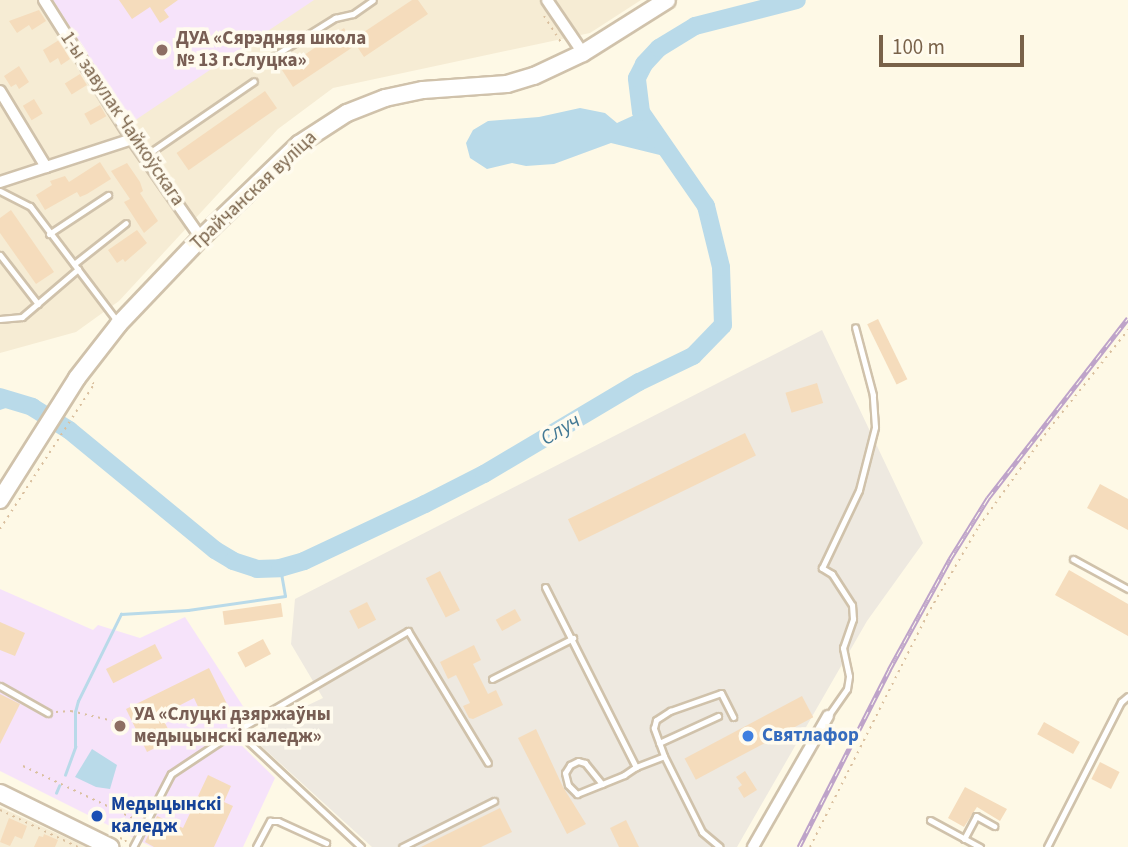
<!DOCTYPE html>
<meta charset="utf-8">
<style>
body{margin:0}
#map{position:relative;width:1128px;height:847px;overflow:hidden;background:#fef9e6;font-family:"Source Sans 3",sans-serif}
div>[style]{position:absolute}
.residential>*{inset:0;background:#f6ecd4}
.industrial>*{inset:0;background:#eee9e0}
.education>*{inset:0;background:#f6e3fa}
.water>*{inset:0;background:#b9dae9}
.stream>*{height:2.5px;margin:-1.25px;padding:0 1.25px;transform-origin:1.25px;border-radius:1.25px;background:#b9dae9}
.river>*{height:18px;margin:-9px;padding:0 9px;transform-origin:9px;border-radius:9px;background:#b9dae9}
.building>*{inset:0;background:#f5dcbc;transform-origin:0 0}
.path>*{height:2px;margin-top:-1px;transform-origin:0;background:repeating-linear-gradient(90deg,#dac09f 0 2px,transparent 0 7px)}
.roads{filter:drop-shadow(2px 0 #d0c2ab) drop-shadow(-2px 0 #d0c2ab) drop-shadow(0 2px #d0c2ab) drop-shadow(0 -2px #d0c2ab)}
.lane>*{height:5px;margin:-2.5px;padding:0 2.5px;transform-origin:2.5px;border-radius:2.5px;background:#fff}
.street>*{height:10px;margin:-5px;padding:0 5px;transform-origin:5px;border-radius:5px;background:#fff}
.secondary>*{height:16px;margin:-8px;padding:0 8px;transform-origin:8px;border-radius:8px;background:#fff}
.rail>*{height:5px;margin-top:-2.5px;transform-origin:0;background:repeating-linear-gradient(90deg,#fffbee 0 8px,#bea3c9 0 16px);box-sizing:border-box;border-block:2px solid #bea3c9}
.dots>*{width:19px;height:19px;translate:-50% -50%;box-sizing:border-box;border:4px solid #fffbee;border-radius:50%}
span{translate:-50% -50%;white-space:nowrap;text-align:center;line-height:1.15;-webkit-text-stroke:7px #fffbee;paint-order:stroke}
.education-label{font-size:19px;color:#785e54;font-weight:700}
.left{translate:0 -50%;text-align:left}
.street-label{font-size:19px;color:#796249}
.shop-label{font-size:19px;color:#366cbe;font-weight:700}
.transit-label{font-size:19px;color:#164399;font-weight:700}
.water-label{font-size:21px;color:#437995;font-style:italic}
.scale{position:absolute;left:879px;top:35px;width:145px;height:32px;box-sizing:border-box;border:4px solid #796249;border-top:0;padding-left:9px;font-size:21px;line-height:24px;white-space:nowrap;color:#796249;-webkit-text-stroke:5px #fffbee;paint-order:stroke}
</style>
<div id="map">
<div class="residential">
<div style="clip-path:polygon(0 0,641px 0,590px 33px,333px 88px,278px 129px,119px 301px,76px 332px,0 353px)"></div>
<div style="clip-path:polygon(0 807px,86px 847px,0 847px)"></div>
</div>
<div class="industrial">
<div style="clip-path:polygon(822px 330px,923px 543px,867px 621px,737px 847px,372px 847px,248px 734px,323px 698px,291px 644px,295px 599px)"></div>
</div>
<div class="education">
<div style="clip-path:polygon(53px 0,314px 0,131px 123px)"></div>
<div style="clip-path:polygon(0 589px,93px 630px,98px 625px,140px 638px,185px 617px,250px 717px,231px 735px,275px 778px,243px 847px,152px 847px,0 771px)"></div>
</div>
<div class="water">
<div style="clip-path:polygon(580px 108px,605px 113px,617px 123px,641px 112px,672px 158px,611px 143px,554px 164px,526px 166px,512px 163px,487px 169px,470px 158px,466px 143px,473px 130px,488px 121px,539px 117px)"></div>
<div style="clip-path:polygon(0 391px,35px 404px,31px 414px,9px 407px,0 410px)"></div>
<div style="clip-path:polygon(92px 749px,117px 765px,110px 789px,96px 787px,75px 777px)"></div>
</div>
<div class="stream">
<div style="left:65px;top:775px;width:30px;rotate:-70deg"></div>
<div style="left:75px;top:747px;width:35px;rotate:-90deg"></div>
<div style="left:75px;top:712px;width:11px;rotate:-75deg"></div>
<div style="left:78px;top:701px;width:97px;rotate:-63.7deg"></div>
<div style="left:121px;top:614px;width:67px;rotate:-3.4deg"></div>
<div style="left:188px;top:610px;width:98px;rotate:-8.2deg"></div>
<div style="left:285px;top:596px;width:28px;rotate:-100deg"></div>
<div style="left:56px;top:793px;width:8px;rotate:-67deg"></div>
</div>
<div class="river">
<div style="left:0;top:397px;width:34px;rotate:17deg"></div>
<div style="left:32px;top:407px;width:44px;rotate:31.9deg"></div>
<div style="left:69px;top:430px;width:189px;rotate:39.4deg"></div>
<div style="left:215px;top:550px;width:21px;rotate:31deg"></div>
<div style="left:233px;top:561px;width:25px;rotate:18deg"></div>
<div style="left:257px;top:569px;width:23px;rotate:-2deg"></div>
<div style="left:280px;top:568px;width:25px;rotate:-16deg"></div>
<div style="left:304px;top:561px;width:134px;rotate:-25.2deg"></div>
<div style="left:425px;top:504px;width:66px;rotate:-27deg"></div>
<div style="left:484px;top:474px;width:180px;rotate:-30.7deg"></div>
<div style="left:639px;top:382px;width:60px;rotate:-25.7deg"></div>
<div style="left:693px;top:356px;width:43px;rotate:-45.9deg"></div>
<div style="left:723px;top:325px;width:58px;rotate:-92deg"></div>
<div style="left:721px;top:267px;width:63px;rotate:-103.8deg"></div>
<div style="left:706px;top:206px;width:114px;rotate:-124.7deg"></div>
<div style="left:641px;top:112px;width:34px;rotate:-97deg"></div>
<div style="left:637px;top:78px;width:16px;rotate:-63deg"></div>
<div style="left:644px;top:64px;width:22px;rotate:-47deg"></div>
<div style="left:659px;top:48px;width:42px;rotate:-31.4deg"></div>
<div style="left:695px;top:26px;width:105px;rotate:-14.3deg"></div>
</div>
<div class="building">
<div style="clip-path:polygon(119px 0,178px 0,164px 10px,169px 17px,160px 23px,150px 7px,132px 19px)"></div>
<div style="clip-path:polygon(412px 0,418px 0,428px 14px,364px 57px,356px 45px,293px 87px,282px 70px,344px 28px,352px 40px)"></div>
<div style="clip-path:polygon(39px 10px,46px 21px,32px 30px,29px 25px,17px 33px,9px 21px)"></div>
<div style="clip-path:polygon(59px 40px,70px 59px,61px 65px,58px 58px,50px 63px,43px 50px)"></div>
<div style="clip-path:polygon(19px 66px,29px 82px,19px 89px,16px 84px,11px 87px,4px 76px)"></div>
<div style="left:80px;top:74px;width:13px;height:18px;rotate:58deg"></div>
<div style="left:265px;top:91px;width:21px;height:108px;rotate:55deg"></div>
<div style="left:34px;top:99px;width:17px;height:13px;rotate:59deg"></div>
<div style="left:100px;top:105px;width:13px;height:18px;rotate:61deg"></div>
<div style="clip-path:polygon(100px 162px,111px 179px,87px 194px,80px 197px,77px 192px,45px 210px,36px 195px,52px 185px,50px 181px,65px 176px,69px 182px)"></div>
<div style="clip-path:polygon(127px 163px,140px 182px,143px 191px,140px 193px,158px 221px,144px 233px,124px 202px,130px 199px,111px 171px)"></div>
<div style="clip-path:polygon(11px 210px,54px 272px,36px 284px,0 233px,0 218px)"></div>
<div style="clip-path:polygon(137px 230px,147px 243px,125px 262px,123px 259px,117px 263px,108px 250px)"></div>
<div style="left:878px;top:319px;width:67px;height:12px;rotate:64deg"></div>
<div style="left:817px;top:383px;width:21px;height:33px;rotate:73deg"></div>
<div style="left:745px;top:433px;width:25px;height:197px;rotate:64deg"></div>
<div style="clip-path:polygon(1100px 484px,1128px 499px,1128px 530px,1087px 508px)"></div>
<div style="clip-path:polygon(1069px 570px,1128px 604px,1128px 636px,1055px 595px)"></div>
<div style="left:440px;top:571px;width:44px;height:16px;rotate:63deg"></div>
<div style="left:367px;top:602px;width:20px;height:20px;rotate:63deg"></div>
<div style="left:281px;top:603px;width:14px;height:59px;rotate:82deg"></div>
<div style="left:515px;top:609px;width:13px;height:22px;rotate:61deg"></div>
<div style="clip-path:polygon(0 622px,25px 633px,15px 656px,0 650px)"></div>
<div style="left:263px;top:639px;width:17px;height:29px;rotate:62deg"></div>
<div style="left:155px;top:644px;width:16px;height:55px;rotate:63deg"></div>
<div style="clip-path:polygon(474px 645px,481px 660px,473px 664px,488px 694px,496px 690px,503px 705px,473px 719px,469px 718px,463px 706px,470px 703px,456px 675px,448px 679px,440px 662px)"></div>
<div style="clip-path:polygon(209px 668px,231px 712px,206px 724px,194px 698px,161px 715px,173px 739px,147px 752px,126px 709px)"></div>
<div style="clip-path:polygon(0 694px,20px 704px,0 744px)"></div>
<div style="left:802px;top:696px;width:24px;height:133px;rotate:62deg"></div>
<div style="left:1044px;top:722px;width:41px;height:14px;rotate:29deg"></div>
<div style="clip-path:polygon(536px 729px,563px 787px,586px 824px,567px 834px,518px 738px)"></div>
<div style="left:1100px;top:762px;width:22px;height:19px;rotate:27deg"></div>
<div style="clip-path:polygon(745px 771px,757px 790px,744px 798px,738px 788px,742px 785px,736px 777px)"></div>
<div style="clip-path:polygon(208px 775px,231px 786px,224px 802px,233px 806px,214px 847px,154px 847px,145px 842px,157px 816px,183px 828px)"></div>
<div style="clip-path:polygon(965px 787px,1007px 809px,1000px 821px,977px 807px,964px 827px,948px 818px)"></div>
<div style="clip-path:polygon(500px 808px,512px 832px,481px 847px,421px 847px)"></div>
<div style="clip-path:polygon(9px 818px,27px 826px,22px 839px,15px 836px,10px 846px,0 842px)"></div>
<div style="clip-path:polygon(626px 820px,639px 847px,619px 847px,610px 828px)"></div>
<div style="clip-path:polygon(44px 834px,58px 840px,55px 847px,34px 847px,39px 836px,43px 837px)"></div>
</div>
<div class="path">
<div style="left:544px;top:16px;width:33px;rotate:57deg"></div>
<div style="left:0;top:529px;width:173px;rotate:-57deg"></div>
<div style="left:94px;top:384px;width:3px;rotate:-135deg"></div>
<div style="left:56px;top:712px;width:15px;rotate:-4deg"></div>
<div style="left:71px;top:711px;width:57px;rotate:13.3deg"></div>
<div style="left:23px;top:766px;width:128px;rotate:25.4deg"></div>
<div style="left:0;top:810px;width:86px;rotate:25.4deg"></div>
<div style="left:120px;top:838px;width:6px;rotate:18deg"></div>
<div style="left:126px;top:840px;width:7px;rotate:117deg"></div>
<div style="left:810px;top:847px;width:260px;rotate:-63.2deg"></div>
<div style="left:927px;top:615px;width:103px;rotate:-59.7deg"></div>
<div style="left:979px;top:526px;width:120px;rotate:-54.2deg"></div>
<div style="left:1049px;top:429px;width:127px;rotate:-51.4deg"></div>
</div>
<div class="roads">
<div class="lane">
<div style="left:264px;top:62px;width:84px;rotate:-31.8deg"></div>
<div style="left:335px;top:18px;width:18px;rotate:-13deg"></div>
<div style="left:353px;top:14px;width:24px;rotate:-35deg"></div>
<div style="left:145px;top:156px;width:132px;rotate:-34.5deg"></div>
<div style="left:0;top:191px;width:34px;rotate:27deg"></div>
<div style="left:30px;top:206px;width:144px;rotate:52.9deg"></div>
<div style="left:49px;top:234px;width:71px;rotate:-33.5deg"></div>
<div style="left:0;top:255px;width:62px;rotate:52.2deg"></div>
<div style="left:74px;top:264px;width:66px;rotate:-38.3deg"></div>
<div style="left:0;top:319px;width:22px;rotate:-5deg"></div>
<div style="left:22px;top:317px;width:74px;rotate:-40.6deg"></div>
<div style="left:1073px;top:559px;width:63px;rotate:28.6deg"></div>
<div style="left:545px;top:587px;width:202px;rotate:63.2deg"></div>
<div style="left:636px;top:767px;width:30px;rotate:-21deg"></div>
<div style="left:664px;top:756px;width:85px;rotate:63.4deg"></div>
<div style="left:702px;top:832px;width:23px;rotate:40deg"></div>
<div style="left:492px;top:679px;width:91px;rotate:-26.8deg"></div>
<div style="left:0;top:686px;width:55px;rotate:29.4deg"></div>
<div style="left:828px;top:716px;width:33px;rotate:-55deg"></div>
<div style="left:847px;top:689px;width:13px;rotate:-81deg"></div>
<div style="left:849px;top:676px;width:29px;rotate:-102deg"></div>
<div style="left:843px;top:648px;width:31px;rotate:-71deg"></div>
<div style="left:853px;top:619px;width:14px;rotate:-94deg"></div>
<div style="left:852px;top:605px;width:37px;rotate:-123deg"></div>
<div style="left:832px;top:574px;width:12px;rotate:-149deg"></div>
<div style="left:822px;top:568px;width:86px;rotate:-64.6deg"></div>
<div style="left:859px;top:490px;width:65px;rotate:-75.7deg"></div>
<div style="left:875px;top:427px;width:32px;rotate:-94deg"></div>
<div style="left:873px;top:395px;width:70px;rotate:-104.8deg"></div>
<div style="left:237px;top:731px;width:170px;rotate:43.1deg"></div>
<div style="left:659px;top:743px;width:65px;rotate:-24.6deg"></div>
<div style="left:664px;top:756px;width:30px;rotate:-110deg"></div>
<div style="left:654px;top:728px;width:8px;rotate:-76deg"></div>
<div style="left:656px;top:720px;width:17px;rotate:-33deg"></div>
<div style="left:670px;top:711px;width:54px;rotate:-19.4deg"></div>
<div style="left:721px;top:693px;width:27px;rotate:63deg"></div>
<div style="left:602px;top:784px;width:27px;rotate:-129deg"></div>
<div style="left:585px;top:763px;width:7px;rotate:-164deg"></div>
<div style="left:578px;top:761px;width:9px;rotate:153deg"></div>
<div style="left:570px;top:765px;width:9px;rotate:122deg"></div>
<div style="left:565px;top:773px;width:12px;rotate:76deg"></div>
<div style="left:568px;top:785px;width:13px;rotate:45deg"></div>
<div style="left:577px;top:794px;width:27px;rotate:-22deg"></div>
<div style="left:602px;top:784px;width:24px;rotate:-22deg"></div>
<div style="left:624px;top:775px;width:14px;rotate:-34deg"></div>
<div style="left:930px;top:820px;width:57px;rotate:28.4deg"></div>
<div style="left:964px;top:839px;width:26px;rotate:-62deg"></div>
<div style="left:976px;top:816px;width:21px;rotate:29deg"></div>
<div style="left:133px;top:847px;width:82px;rotate:-62.5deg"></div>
<div style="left:171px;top:774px;width:72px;rotate:-33.7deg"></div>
<div style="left:231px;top:734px;width:205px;rotate:-30.2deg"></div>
<div style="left:408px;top:631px;width:154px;rotate:58.8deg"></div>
<div style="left:256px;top:847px;width:30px;rotate:-62deg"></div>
<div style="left:270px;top:821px;width:8px"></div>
<div style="left:278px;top:821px;width:53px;rotate:24.6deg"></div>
<div style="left:402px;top:847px;width:103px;rotate:-26.6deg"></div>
<div style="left:1047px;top:847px;width:163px;rotate:-63deg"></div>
<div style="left:1121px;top:702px;width:9px;rotate:-41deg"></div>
</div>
<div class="street">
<div style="left:44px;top:0;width:165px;rotate:57.7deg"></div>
<div style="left:132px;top:139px;width:121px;rotate:55.1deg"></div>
<div style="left:547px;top:0;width:64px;rotate:55.8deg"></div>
<div style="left:0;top:91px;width:89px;rotate:58.8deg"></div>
<div style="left:0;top:182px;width:139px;rotate:-18deg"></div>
<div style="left:753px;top:847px;width:151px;rotate:-60.2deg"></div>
</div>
<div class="secondary">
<div style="left:0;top:500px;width:144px;rotate:-57.7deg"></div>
<div style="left:77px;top:378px;width:68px;rotate:-52.1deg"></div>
<div style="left:119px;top:324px;width:119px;rotate:-46.4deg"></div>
<div style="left:201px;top:238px;width:136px;rotate:-43.8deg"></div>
<div style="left:299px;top:144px;width:57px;rotate:-32.9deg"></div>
<div style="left:347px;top:113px;width:41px;rotate:-21.5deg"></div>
<div style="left:385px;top:98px;width:39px;rotate:-12deg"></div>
<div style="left:423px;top:90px;width:84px;rotate:-4.1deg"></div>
<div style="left:507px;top:84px;width:28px;rotate:-17deg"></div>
<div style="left:534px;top:76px;width:54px;rotate:-25.1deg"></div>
<div style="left:583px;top:53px;width:99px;rotate:-32.2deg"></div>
<div style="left:0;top:793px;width:123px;rotate:26.1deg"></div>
</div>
</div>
<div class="rail">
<div style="left:799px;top:847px;width:199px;rotate:-63deg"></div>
<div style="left:889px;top:670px;width:127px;rotate:-61.2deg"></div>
<div style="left:950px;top:559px;width:72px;rotate:-58.1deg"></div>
<div style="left:988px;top:498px;width:228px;rotate:-52.1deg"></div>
</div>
<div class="dots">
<div style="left:162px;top:50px;background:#8d6e63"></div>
<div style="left:120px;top:726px;background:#8d6e63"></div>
<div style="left:748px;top:736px;background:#3f7fe0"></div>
<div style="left:97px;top:816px;background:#1a4fb4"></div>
</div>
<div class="education-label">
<span class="left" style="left:176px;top:50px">ДУА «Сярэдняя школа<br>№ 13 г.Слуцка»</span>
<span class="left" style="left:134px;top:726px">УА «Слуцкі дзяржаўны<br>медыцынскі каледж»</span>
</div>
<div class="street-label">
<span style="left:122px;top:119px;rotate:56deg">1-ы завулак Чайкоўскага</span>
<span style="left:254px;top:191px;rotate:-43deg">Трайчанская вуліца</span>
</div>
<div class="shop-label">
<span class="left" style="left:762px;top:736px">Святлафор</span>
</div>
<div class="transit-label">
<span class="left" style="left:111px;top:816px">Медыцынскі<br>каледж</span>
</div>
<div class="water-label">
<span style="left:560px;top:429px;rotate:-31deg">Случ</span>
</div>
<div class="scale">100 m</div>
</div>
